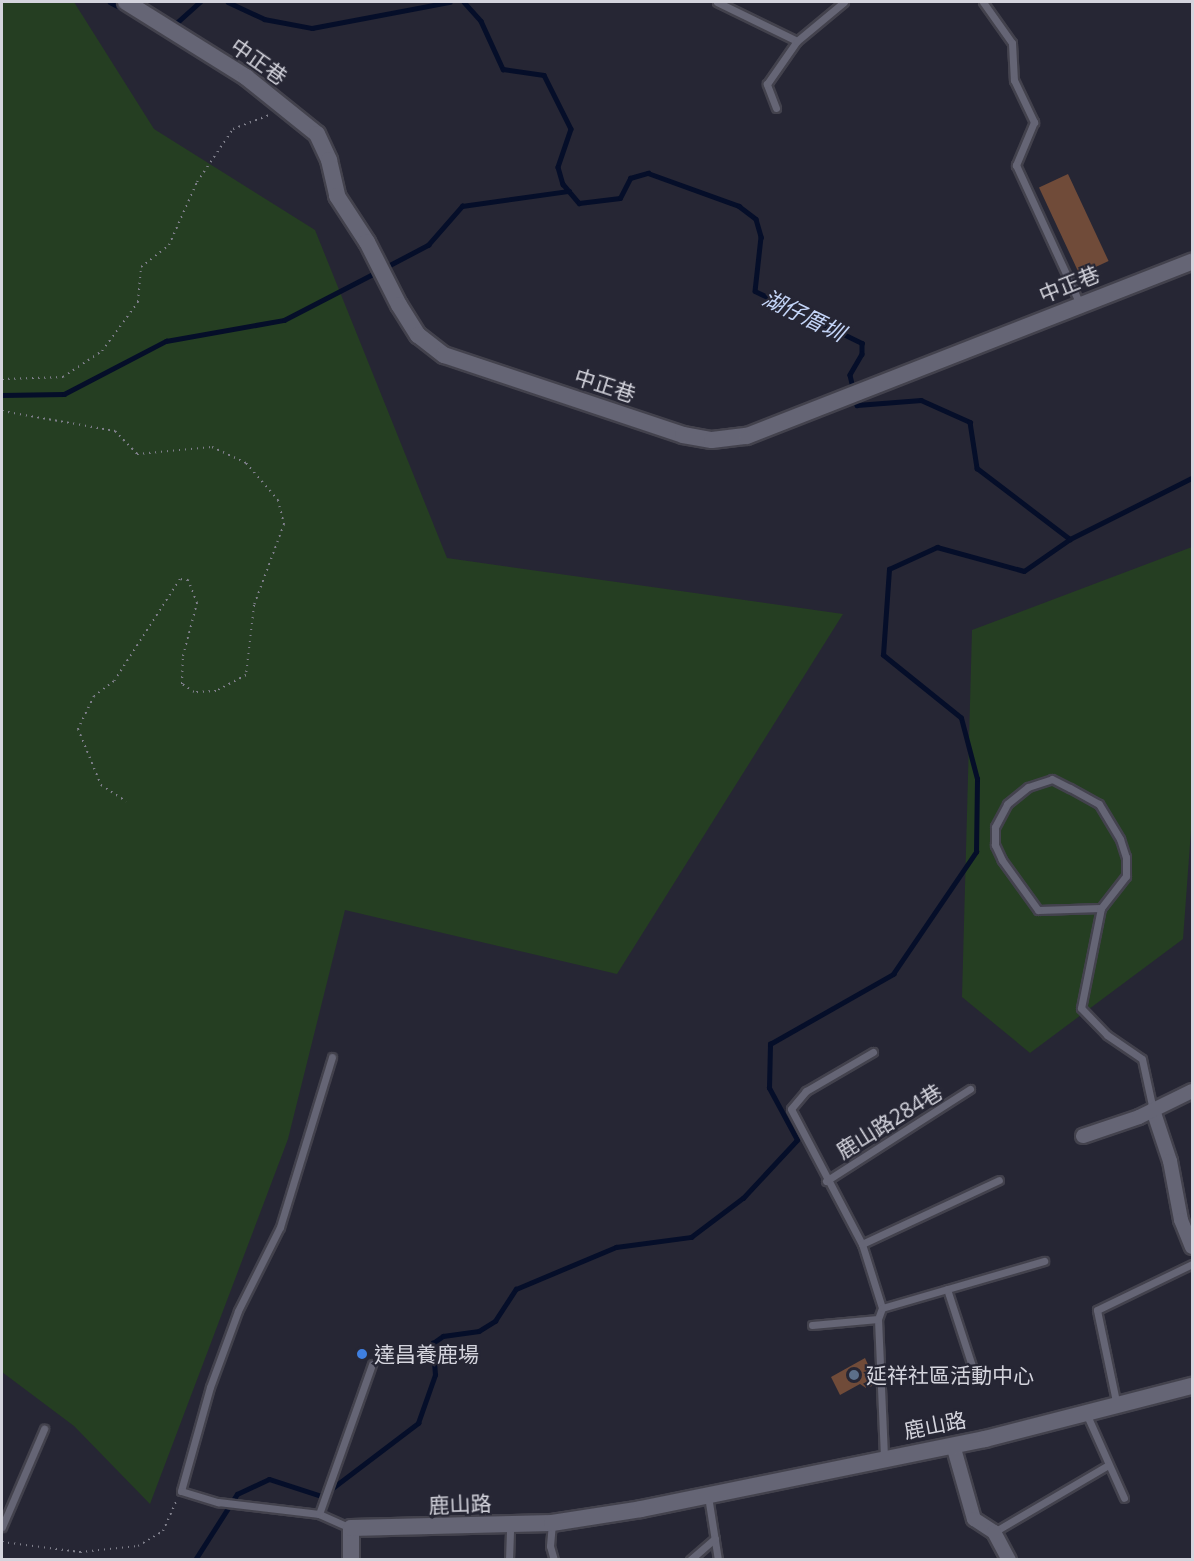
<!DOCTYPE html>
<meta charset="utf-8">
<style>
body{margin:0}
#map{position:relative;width:1194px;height:1561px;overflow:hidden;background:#262634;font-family:"Open Sans","Noto Sans TC",sans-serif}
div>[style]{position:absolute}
.green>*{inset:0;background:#253e22}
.stream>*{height:4.5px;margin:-2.25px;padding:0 2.25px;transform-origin:2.25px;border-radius:2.25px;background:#050e29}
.building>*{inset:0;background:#704b39;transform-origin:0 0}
.path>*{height:2px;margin-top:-1px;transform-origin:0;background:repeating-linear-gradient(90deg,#7f7f8b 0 1.5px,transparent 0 6px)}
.roads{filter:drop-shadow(2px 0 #43424d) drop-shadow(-2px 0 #43424d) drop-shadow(0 2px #43424d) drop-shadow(0 -2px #43424d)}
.service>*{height:7px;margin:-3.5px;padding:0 3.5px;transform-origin:3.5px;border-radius:3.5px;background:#656575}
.minor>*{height:14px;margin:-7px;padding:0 7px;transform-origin:7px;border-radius:7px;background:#656575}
.tertiary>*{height:16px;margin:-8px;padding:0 8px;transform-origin:8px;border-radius:8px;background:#656575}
.dots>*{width:16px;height:16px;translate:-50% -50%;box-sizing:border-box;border:3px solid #262634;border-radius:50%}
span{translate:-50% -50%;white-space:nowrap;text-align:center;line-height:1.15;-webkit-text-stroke:4.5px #262634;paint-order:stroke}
.street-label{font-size:21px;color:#d4d4dd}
.poi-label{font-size:21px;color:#d4d4dd}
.left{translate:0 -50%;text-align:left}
.water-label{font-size:22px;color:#c4d5f8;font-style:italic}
.frame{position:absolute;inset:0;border:3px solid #d4d4dd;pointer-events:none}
</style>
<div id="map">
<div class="green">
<div style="clip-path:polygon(2px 2px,74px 2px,154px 129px,315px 230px,447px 558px,843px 614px,617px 974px,345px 910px,288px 1139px,150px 1504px,74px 1426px,2px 1372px)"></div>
<div style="clip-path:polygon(1192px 547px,1192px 817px,1183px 939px,1030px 1053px,962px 997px,972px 630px)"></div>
</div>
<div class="stream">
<div style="left:110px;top:2px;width:15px;rotate:28deg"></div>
<div style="left:228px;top:2px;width:40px;rotate:25deg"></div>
<div style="left:264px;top:19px;width:49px;rotate:10.6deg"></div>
<div style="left:312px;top:28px;width:140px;rotate:-10.7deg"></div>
<div style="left:464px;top:2px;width:25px;rotate:48deg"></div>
<div style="left:481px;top:21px;width:53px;rotate:65.4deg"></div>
<div style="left:503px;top:69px;width:41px;rotate:8.3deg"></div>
<div style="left:544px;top:75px;width:60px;rotate:63.4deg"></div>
<div style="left:571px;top:129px;width:40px;rotate:108.9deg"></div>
<div style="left:558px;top:167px;width:18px;rotate:74deg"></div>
<div style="left:563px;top:184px;width:25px;rotate:50deg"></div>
<div style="left:579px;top:203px;width:41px;rotate:-7deg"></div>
<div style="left:620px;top:198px;width:22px;rotate:-63deg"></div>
<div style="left:630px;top:178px;width:19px;rotate:-16deg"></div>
<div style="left:648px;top:173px;width:97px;rotate:19.9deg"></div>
<div style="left:739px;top:206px;width:21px;rotate:37deg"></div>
<div style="left:756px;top:219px;width:19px;rotate:74deg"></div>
<div style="left:761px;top:237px;width:54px;rotate:96.3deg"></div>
<div style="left:755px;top:291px;width:119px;rotate:25.9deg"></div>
<div style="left:862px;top:343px;width:11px;rotate:90deg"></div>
<div style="left:862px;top:354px;width:24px;rotate:120deg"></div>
<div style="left:850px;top:375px;width:31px;rotate:77deg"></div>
<div style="left:857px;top:405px;width:64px;rotate:-4.5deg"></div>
<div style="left:921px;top:400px;width:54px;rotate:24.2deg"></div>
<div style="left:970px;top:422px;width:47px;rotate:81.3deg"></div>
<div style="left:977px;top:468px;width:117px;rotate:37.4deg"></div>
<div style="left:172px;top:27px;width:38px;rotate:-42deg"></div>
<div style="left:384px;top:268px;width:50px;rotate:-27.6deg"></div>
<div style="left:428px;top:245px;width:52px;rotate:-48.9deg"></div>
<div style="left:462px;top:206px;width:108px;rotate:-8deg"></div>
<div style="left:2px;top:395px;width:62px;rotate:-0.9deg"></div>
<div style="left:64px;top:394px;width:115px;rotate:-27.5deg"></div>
<div style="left:166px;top:341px;width:120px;rotate:-10.1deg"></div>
<div style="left:284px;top:320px;width:105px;rotate:-27.3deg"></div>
<div style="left:195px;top:1560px;width:78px;rotate:-57.5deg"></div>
<div style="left:237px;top:1494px;width:35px;rotate:-25deg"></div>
<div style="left:269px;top:1479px;width:56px;rotate:17.8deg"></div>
<div style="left:322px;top:1496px;width:121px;rotate:-37.2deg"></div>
<div style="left:418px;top:1423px;width:51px;rotate:-70.5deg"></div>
<div style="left:435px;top:1375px;width:32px;rotate:-94deg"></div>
<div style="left:433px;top:1343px;width:12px;rotate:-35deg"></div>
<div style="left:443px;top:1336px;width:36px;rotate:-8deg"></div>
<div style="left:479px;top:1331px;width:19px;rotate:-32deg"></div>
<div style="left:495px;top:1321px;width:38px;rotate:-57deg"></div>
<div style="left:516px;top:1289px;width:108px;rotate:-22.8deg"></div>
<div style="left:616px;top:1247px;width:76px;rotate:-7.6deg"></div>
<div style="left:691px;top:1237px;width:65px;rotate:-36.9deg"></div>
<div style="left:743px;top:1198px;width:79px;rotate:-47deg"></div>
<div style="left:797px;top:1140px;width:59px;rotate:-118.3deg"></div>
<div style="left:769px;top:1088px;width:44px;rotate:-88.7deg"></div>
<div style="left:770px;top:1044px;width:142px;rotate:-29.6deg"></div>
<div style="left:893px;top:974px;width:148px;rotate:-55.8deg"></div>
<div style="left:976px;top:852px;width:73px;rotate:-89.2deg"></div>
<div style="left:977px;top:779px;width:63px;rotate:-104.7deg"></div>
<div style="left:961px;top:718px;width:100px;rotate:-141.1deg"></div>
<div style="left:883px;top:655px;width:86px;rotate:-86deg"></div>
<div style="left:889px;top:569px;width:53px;rotate:-24.6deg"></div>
<div style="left:937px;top:547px;width:90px;rotate:15.4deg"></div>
<div style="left:1024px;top:571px;width:56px;rotate:-34.8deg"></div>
<div style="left:1070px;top:539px;width:136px;rotate:-26.6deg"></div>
</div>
<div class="building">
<div style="left:1068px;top:174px;width:96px;height:32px;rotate:65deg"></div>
<div style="clip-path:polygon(865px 1358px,875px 1380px,872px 1386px,866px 1388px,860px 1384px,840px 1395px,831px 1377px)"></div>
</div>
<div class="path">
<div style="left:2px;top:379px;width:61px;rotate:-1.9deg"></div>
<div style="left:63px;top:377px;width:47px;rotate:-33.7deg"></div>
<div style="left:102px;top:351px;width:61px;rotate:-53.7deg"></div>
<div style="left:138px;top:302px;width:35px;rotate:-85deg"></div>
<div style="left:141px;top:267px;width:36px;rotate:-38deg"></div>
<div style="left:169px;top:245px;width:69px;rotate:-66deg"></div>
<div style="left:197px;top:182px;width:64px;rotate:-55.8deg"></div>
<div style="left:233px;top:129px;width:39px;rotate:-21deg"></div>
<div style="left:2px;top:411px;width:115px;rotate:10deg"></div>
<div style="left:115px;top:431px;width:32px;rotate:46deg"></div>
<div style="left:137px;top:454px;width:75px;rotate:-5.3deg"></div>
<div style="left:212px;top:447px;width:38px;rotate:25deg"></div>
<div style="left:246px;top:463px;width:49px;rotate:49.1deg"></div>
<div style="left:278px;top:500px;width:25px;rotate:76deg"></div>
<div style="left:284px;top:524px;width:86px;rotate:110.3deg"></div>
<div style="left:254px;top:605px;width:70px;rotate:96.5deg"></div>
<div style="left:246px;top:675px;width:34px;rotate:152deg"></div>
<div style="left:216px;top:691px;width:22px;rotate:177deg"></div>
<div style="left:194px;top:692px;width:14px;rotate:-146deg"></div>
<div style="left:182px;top:684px;width:28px;rotate:-88deg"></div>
<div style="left:183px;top:656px;width:55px;rotate:-75.2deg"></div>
<div style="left:197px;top:603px;width:25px;rotate:-111deg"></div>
<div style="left:188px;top:580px;width:8px;rotate:-173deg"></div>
<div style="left:180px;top:579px;width:121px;rotate:122.9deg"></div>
<div style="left:114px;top:681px;width:25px;rotate:143deg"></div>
<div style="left:94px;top:696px;width:37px;rotate:116deg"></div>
<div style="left:78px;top:729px;width:61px;rotate:67.7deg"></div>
<div style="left:101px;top:785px;width:30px;rotate:33deg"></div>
<div style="left:2px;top:1542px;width:79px;rotate:7.3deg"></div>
<div style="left:80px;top:1552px;width:58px;rotate:-5.9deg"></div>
<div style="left:138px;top:1546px;width:29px;rotate:-31deg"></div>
<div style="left:163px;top:1531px;width:35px;rotate:-66deg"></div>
</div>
<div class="roads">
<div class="service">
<div style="left:717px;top:2px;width:89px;rotate:26deg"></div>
<div style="left:983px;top:2px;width:50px;rotate:54.7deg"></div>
<div style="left:1012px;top:43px;width:37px;rotate:87deg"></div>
<div style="left:1014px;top:80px;width:47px;rotate:64.5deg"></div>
<div style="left:1034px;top:122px;width:47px;rotate:112.7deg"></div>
<div style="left:1016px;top:165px;width:153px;rotate:65.3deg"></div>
<div style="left:776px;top:108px;width:26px;rotate:-111deg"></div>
<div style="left:767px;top:84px;width:52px;rotate:-55.1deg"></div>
<div style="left:797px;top:41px;width:61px;rotate:-39.7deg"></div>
<div style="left:1101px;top:908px;width:63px;rotate:178.2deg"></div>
<div style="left:1038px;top:910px;width:62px;rotate:-125.8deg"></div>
<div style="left:1002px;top:860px;width:17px;rotate:-115deg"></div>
<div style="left:995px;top:845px;width:18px;rotate:-90deg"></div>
<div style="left:995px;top:827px;width:26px;rotate:-62deg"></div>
<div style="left:1007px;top:804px;width:27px;rotate:-39deg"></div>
<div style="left:1028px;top:787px;width:25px;rotate:-18deg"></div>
<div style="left:1052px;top:779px;width:20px;rotate:27deg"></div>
<div style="left:1070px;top:788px;width:33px;rotate:29deg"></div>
<div style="left:1099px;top:804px;width:41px;rotate:59deg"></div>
<div style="left:1120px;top:839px;width:19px;rotate:72deg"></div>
<div style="left:1126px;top:857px;width:19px;rotate:90deg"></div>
<div style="left:1126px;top:876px;width:41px;rotate:128deg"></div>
<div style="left:1101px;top:908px;width:102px;rotate:101.3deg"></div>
<div style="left:1081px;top:1008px;width:37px;rotate:46deg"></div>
<div style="left:1107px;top:1035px;width:42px;rotate:34.4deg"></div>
<div style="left:1142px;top:1059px;width:52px;rotate:77.8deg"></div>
<div style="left:873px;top:1052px;width:78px;rotate:149.8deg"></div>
<div style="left:806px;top:1091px;width:23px;rotate:130deg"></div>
<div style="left:791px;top:1109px;width:153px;rotate:62.3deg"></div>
<div style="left:862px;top:1244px;width:67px;rotate:72.6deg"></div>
<div style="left:882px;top:1308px;width:12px;rotate:110deg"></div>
<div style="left:878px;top:1319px;width:139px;rotate:87.5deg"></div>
<div style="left:332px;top:1057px;width:178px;rotate:107deg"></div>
<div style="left:280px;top:1227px;width:94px;rotate:116.6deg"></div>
<div style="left:238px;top:1311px;width:81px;rotate:110.2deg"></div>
<div style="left:210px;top:1387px;width:108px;rotate:105.6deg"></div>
<div style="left:181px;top:1491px;width:39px;rotate:17deg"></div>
<div style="left:218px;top:1502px;width:102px;rotate:6.8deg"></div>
<div style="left:319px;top:1514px;width:35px;rotate:24deg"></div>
<div style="left:826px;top:1181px;width:171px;rotate:-32.6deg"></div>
<div style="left:862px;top:1244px;width:151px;rotate:-25deg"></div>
<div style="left:947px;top:1289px;width:90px;rotate:72deg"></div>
<div style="left:882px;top:1308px;width:169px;rotate:-16.2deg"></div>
<div style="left:812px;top:1325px;width:66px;rotate:-5.2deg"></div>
<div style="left:1117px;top:1406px;width:98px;rotate:-101.8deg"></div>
<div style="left:1097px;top:1310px;width:106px;rotate:-25.8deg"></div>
<div style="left:1086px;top:1413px;width:93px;rotate:65.9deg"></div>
<div style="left:708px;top:1496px;width:65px;rotate:81.1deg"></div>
<div style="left:319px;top:1514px;width:159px;rotate:-70.5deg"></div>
<div style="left:552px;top:1523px;width:23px;rotate:95deg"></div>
<div style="left:550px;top:1546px;width:15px;rotate:74deg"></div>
<div style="left:2px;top:1527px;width:107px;rotate:-66.8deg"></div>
<div style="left:994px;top:1532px;width:132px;rotate:-30.4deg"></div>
<div style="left:509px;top:1560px;width:35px;rotate:-88deg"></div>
<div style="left:690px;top:1560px;width:33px;rotate:-41deg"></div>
</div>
<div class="minor">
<div style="left:1153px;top:1110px;width:54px;rotate:71.6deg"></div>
<div style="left:1170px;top:1161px;width:60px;rotate:79.4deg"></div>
<div style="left:1181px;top:1220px;width:29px;rotate:68deg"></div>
<div style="left:1083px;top:1136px;width:59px;rotate:-18.7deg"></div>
<div style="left:1139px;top:1117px;width:59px;rotate:-26.1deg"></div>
<div style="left:953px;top:1445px;width:77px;rotate:74.2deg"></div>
<div style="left:974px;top:1519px;width:24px;rotate:33deg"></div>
<div style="left:994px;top:1532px;width:32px;rotate:62deg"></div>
</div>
<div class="tertiary">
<div style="left:126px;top:2px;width:142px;rotate:32deg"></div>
<div style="left:246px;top:77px;width:91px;rotate:38.8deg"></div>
<div style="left:317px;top:134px;width:29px;rotate:65deg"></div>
<div style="left:329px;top:160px;width:37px;rotate:77deg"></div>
<div style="left:337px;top:196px;width:55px;rotate:56.9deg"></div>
<div style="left:367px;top:242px;width:71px;rotate:63.1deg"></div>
<div style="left:399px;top:305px;width:36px;rotate:58deg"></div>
<div style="left:418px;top:335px;width:33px;rotate:38deg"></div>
<div style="left:444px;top:355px;width:252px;rotate:18.5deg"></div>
<div style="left:683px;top:435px;width:29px;rotate:10deg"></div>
<div style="left:712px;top:440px;width:35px;rotate:-7deg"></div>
<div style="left:747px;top:436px;width:478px;rotate:-21.4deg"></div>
<div style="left:351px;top:1560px;width:32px;rotate:-90deg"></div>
<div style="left:351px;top:1528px;width:201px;rotate:-1.4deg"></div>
<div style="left:552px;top:1523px;width:90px;rotate:-8.9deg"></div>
<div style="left:641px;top:1509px;width:351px;rotate:-11.5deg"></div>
<div style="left:985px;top:1439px;width:214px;rotate:-14.4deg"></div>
</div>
</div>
<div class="dots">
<div style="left:362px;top:1354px;background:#3f7fe0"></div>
<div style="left:854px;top:1375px;background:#5c6f8a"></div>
</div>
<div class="street-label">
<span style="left:259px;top:61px;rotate:35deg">中正巷</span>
<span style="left:1069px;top:284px;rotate:-22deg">中正巷</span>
<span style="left:605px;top:385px;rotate:18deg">中正巷</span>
<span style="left:889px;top:1121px;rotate:-32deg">鹿山路284巷</span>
<span style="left:935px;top:1425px;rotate:-11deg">鹿山路</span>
<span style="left:460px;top:1504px;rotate:-2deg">鹿山路</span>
</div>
<div class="poi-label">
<span class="left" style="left:374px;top:1354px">達昌養鹿場</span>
<span class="left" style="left:866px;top:1375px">延祥社區活動中心</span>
</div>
<div class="water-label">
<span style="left:804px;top:315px;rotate:26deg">湖仔厝圳</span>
</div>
<div class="frame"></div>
</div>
